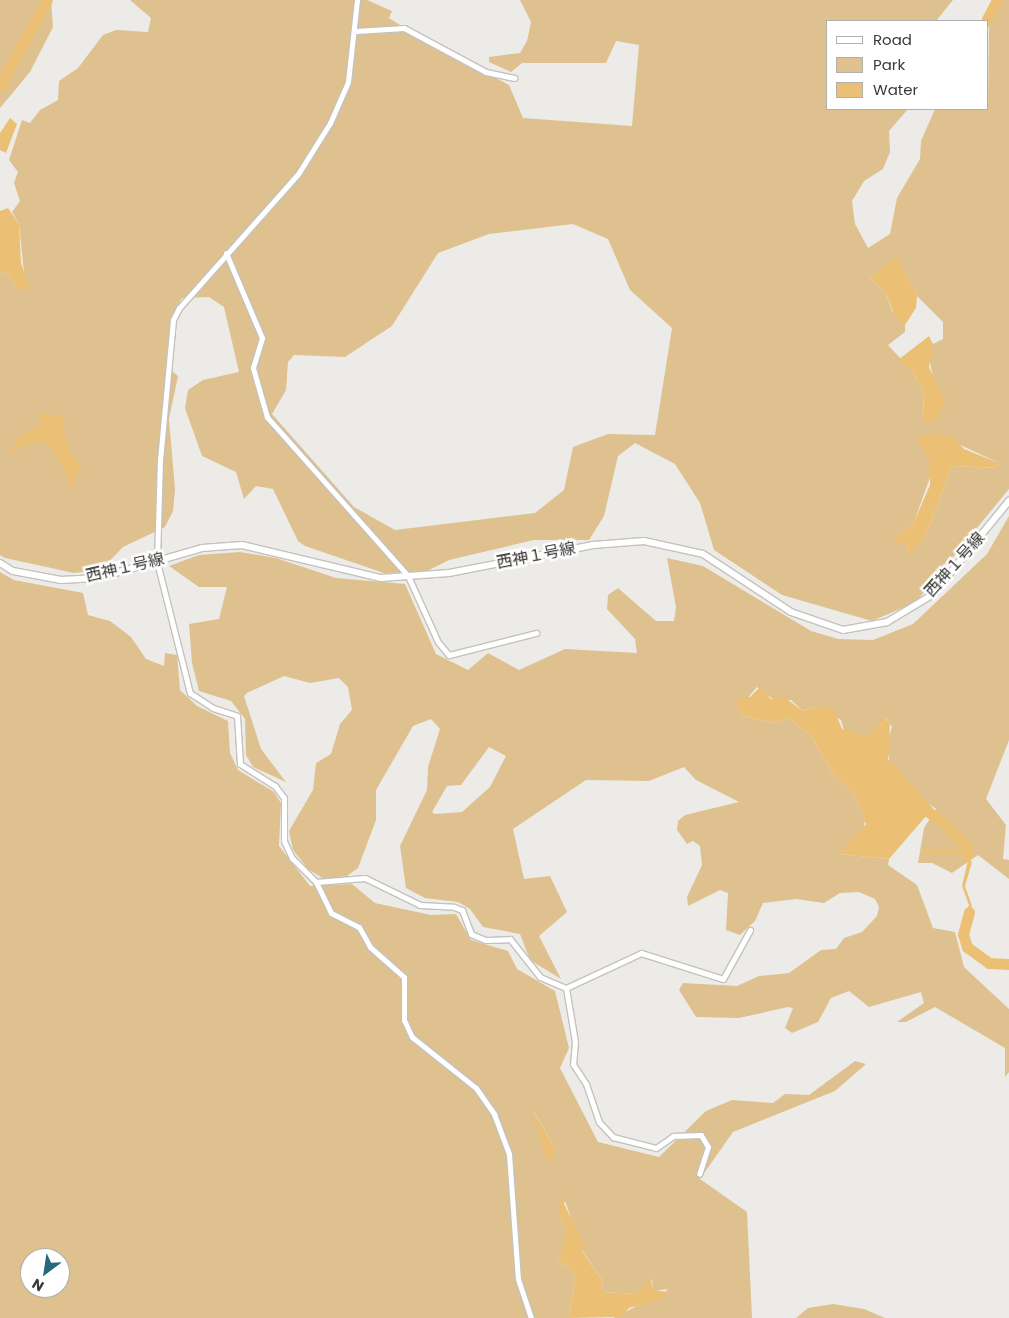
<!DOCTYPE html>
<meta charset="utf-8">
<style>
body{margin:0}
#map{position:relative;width:1009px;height:1318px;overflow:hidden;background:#edebe7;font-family:Poppins,"Noto Sans JP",sans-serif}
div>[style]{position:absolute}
.green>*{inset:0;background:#dec18f}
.water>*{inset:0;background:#ebc075}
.river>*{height:11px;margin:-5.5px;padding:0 5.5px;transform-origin:5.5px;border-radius:5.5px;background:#ebc075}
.roads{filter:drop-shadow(1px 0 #c4c2be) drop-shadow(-1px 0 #c4c2be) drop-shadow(0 1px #c4c2be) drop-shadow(0 -1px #c4c2be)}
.minor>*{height:5px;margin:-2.5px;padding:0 2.5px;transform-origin:2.5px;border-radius:2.5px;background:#fff}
.tertiary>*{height:6px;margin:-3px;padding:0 3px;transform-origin:3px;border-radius:3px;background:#fff}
span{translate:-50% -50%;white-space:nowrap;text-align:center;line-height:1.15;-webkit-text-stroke:5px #fff;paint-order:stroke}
.street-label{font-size:16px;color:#3a3938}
.legend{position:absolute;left:826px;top:20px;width:162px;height:90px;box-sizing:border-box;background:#fff;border:1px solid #b0b0af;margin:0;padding:6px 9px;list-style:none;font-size:15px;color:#3a3938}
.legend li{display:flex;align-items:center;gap:10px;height:25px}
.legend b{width:25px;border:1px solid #b0b0af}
.north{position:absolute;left:20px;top:1248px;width:50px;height:50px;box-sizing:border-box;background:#fff;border:1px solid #b0b0af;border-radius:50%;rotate:211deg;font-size:14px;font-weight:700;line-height:20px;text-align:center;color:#3a3938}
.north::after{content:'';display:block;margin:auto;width:18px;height:22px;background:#29677d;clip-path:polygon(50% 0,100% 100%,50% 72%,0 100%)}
</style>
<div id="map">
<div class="green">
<div style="clip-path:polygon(0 0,51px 0,53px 27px,30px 72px,0 108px)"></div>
<div style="clip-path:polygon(evenodd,130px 0,367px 0,392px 11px,389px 18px,419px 37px,509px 85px,523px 118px,632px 126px,639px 45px,616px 41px,606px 63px,522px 63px,511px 72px,489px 62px,489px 57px,520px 53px,527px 41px,531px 22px,520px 0,953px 0,936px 21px,828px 21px,828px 109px,908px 109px,889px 131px,890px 152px,883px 169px,864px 181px,852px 201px,855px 224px,868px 248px,890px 234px,897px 198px,920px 159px,921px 141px,935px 109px,988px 109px,989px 28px,985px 17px,994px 0,1009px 0,1009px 489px,916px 602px,872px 621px,782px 595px,714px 550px,700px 503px,675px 464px,635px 443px,618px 456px,604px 516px,589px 540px,534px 540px,449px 560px,425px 572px,384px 573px,305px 546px,298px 541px,273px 489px,256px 486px,244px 499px,236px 472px,202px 456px,185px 408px,188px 390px,203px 380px,239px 372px,224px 307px,209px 297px,182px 298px,173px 315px,167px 367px,178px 376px,169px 419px,175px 489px,173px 511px,165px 527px,123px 547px,101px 570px,74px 573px,5px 558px,0 555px,0 271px,8px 274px,17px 289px,24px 273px,19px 224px,12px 212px,20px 201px,14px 183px,18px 172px,9px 160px,22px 120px,30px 123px,40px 110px,58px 100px,59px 81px,78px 68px,103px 35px,116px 30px,148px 32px,151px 18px,130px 0,573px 224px,608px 239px,630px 290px,672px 328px,655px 435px,608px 434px,573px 447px,564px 490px,535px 513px,395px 530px,354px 507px,272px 414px,286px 390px,288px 362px,294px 355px,345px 357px,392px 326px,438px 253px,489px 234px,573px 224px,130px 0,897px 257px,917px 296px,943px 322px,943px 339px,933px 344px,929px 358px,936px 390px,923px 421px,924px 393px,913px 372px,888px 345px,905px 332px,905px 325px,892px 311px,886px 293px,870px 278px,897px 257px,130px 0,917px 439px,956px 443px,999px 463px,998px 468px,952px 466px,926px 535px,909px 555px,906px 542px,894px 540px,914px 522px,932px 472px,930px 459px,917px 439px)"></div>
<div style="clip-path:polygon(evenodd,1009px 516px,1009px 740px,986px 799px,1006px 825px,1003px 859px,1009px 860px,1009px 879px,978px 855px,952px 873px,932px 863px,918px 863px,924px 828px,936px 809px,919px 796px,890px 763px,886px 745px,892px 727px,887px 719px,867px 738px,844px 731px,841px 720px,816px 706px,803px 711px,791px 700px,774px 700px,757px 687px,738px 709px,745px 716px,772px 723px,789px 718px,811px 736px,833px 774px,855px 795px,865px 821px,862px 833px,839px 854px,889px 859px,888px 865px,917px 885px,933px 928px,955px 932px,964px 967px,1009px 1009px,1009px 1072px,1005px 1077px,1005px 1048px,935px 1007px,906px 1022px,897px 1022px,924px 1003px,921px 992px,869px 1007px,849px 991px,831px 998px,818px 1022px,792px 1033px,785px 1028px,793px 1008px,788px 1007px,739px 1018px,696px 1017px,679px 990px,683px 983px,737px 986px,759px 976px,789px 973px,821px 950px,836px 949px,844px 938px,862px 932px,877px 916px,879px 907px,875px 899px,859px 892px,840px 893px,824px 903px,796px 899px,763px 903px,755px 921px,740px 935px,726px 930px,728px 893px,720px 890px,688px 906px,687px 897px,702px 865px,700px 846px,693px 841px,687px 844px,677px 830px,678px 821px,685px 815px,739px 802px,696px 780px,684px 767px,649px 781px,586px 780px,513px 829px,524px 879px,550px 876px,567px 912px,539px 936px,561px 979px,530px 960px,520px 934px,483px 927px,470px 909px,458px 902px,425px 898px,406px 888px,400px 846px,427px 790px,428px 767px,440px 729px,431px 719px,413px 726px,376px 790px,376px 820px,358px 868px,347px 876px,324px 879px,308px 869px,293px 850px,289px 831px,313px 790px,316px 763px,331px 754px,340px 724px,352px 710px,348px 687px,339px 678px,310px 683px,284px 676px,247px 693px,244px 696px,261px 749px,286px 782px,253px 767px,246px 755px,245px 719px,231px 701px,199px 691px,192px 663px,189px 624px,219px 619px,227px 587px,199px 587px,169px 566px,199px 555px,240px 552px,276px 558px,336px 578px,405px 584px,436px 654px,468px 670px,488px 653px,519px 670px,565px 649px,637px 653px,635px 639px,607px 609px,608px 595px,618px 588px,656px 621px,674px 621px,676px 607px,667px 558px,703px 566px,811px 631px,838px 639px,873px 640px,913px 624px,987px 554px,1009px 516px,489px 747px,506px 756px,490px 787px,462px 812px,435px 814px,432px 812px,447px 786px,461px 785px,489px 747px)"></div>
<div style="clip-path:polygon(evenodd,0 572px,14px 580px,83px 593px,88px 615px,110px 621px,131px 637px,146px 659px,164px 666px,165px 653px,177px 655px,180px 690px,197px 706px,228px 721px,230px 753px,238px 770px,274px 792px,281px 803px,279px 846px,310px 886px,352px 884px,375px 903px,431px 915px,456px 914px,471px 940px,508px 951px,517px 969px,555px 991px,569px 1048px,560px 1068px,598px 1142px,659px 1157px,706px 1111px,732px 1100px,773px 1103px,785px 1094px,809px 1095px,855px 1061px,866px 1064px,835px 1091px,733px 1132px,700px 1179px,747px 1212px,752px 1318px,613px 1318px,643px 1303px,658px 1301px,668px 1289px,653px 1291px,652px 1279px,637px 1294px,602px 1292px,603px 1282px,583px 1251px,565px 1201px,559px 1217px,567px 1230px,566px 1241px,559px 1262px,571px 1268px,575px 1279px,569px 1318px,0 1318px,0 572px,533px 1110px,555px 1148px,546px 1160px,539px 1124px,533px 1110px,0 572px,30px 1258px,60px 1258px,60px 1288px,30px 1288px,30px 1258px)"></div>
<div style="clip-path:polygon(833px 1304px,864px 1309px,885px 1318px,796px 1318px,808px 1308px)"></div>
</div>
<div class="water">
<div style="clip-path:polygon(10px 118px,17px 124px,6px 153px,0 150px,0 133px)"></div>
<div style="clip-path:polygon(8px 208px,19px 224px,21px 263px,29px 287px,26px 290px,17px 289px,8px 274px,0 271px,0 211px)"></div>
<div style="clip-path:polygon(897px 256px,917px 296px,916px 308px,905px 325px,895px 317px,886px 293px,870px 278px)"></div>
<div style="clip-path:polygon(929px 336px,933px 344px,929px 367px,945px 400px,936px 422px,932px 422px,923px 421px,924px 393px,913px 372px,898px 360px)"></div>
<div style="clip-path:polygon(39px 413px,65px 416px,62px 425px,69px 451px,82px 467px,69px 490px,67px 475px,47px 441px,24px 445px,7px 457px,19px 437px,41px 424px)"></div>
<div style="clip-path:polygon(930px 434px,952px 435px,964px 449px,999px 463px,998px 468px,952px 466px,926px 535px,909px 556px,906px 542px,895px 545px,894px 540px,914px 522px,930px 485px,930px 459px,916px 439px)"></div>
<div style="clip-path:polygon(760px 687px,771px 699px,784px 697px,803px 711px,816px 706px,834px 709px,842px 729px,867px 737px,883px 718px,890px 722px,888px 759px,933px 808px,889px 859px,839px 854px,866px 824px,855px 795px,833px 774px,811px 736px,789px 718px,772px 723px,745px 716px,738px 709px,737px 698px,750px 697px)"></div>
<div style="clip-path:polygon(959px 849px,972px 862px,965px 886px,972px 906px,966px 926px,962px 925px,969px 905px,962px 886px,968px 860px,959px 853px,923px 855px,926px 850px)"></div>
<div style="clip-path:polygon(532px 1109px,555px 1148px,553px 1162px,546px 1160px)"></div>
<div style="clip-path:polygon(560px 1196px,584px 1243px,583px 1252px,603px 1282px,602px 1292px,636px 1294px,651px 1279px,653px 1290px,668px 1292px,658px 1301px,629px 1308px,621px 1317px,569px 1318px,575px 1279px,571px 1268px,559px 1262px,567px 1230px,559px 1217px)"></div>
</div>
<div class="river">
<div style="left:987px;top:19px;width:21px;rotate:-62deg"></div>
<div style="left:0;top:85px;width:97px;rotate:-61.1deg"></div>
<div style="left:918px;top:805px;width:25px;rotate:34deg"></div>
<div style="left:939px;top:819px;width:41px;rotate:45deg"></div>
<div style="left:968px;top:848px;width:7px;rotate:98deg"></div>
<div style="left:969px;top:912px;width:23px;rotate:105deg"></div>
<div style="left:963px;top:934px;width:14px;rotate:73deg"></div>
<div style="left:967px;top:947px;width:27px;rotate:36deg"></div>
<div style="left:989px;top:963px;width:20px;rotate:3deg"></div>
</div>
<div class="roads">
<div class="minor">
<div style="left:357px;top:0;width:82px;rotate:96.3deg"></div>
<div style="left:348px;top:82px;width:45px;rotate:113.7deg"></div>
<div style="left:330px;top:123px;width:60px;rotate:122.1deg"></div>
<div style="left:298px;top:174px;width:179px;rotate:131.6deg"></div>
<div style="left:179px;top:308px;width:13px;rotate:117deg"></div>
<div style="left:173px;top:320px;width:140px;rotate:95.3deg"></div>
<div style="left:160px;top:459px;width:103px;rotate:91.7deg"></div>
<div style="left:157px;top:562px;width:135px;rotate:75.9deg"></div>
<div style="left:190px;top:693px;width:27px;rotate:33deg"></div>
<div style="left:213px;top:708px;width:25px;rotate:18deg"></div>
<div style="left:237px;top:716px;width:48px;rotate:86.4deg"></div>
<div style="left:240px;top:764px;width:41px;rotate:32.2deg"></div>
<div style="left:275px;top:786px;width:15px;rotate:53deg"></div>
<div style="left:284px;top:798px;width:43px;rotate:90deg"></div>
<div style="left:284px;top:841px;width:19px;rotate:65deg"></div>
<div style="left:292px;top:858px;width:34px;rotate:45deg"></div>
<div style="left:316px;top:882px;width:34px;rotate:64deg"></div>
<div style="left:331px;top:913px;width:31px;rotate:27deg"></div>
<div style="left:359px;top:927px;width:23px;rotate:61deg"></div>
<div style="left:370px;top:947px;width:45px;rotate:41.4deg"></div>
<div style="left:404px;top:977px;width:43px;rotate:90deg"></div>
<div style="left:404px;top:1020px;width:19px;rotate:65deg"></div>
<div style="left:412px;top:1037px;width:82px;rotate:38.6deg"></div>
<div style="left:476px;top:1088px;width:32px;rotate:55deg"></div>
<div style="left:494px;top:1114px;width:43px;rotate:69.4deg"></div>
<div style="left:509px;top:1154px;width:125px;rotate:85.9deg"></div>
<div style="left:518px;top:1279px;width:41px;rotate:71.6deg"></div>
<div style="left:356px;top:31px;width:48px;rotate:-3.6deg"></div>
<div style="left:404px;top:28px;width:93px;rotate:28.2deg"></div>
<div style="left:486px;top:72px;width:29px;rotate:12deg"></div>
<div style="left:226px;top:253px;width:92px;rotate:67deg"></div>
<div style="left:262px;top:338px;width:31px;rotate:107deg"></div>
<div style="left:253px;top:368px;width:51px;rotate:74.1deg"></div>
<div style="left:267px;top:417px;width:213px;rotate:48.4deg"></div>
<div style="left:408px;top:576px;width:72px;rotate:65.6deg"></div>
<div style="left:438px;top:642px;width:17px;rotate:50deg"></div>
<div style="left:449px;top:655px;width:90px;rotate:-14.2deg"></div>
<div style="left:316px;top:882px;width:49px;rotate:-4.7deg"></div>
<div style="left:365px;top:878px;width:61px;rotate:26.1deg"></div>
<div style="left:420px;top:905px;width:34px;rotate:3deg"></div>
<div style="left:454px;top:907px;width:9px;rotate:21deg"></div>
<div style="left:462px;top:910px;width:26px;rotate:69deg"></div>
<div style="left:471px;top:934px;width:15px;rotate:23deg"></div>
<div style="left:485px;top:940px;width:25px;rotate:-2deg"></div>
<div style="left:510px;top:939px;width:48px;rotate:51.7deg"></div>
<div style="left:540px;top:977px;width:28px;rotate:23deg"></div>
<div style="left:566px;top:988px;width:83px;rotate:-25deg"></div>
<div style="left:641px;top:953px;width:86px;rotate:17.6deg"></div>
<div style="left:723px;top:979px;width:56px;rotate:-61.1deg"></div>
<div style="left:566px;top:988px;width:55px;rotate:80.5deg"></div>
<div style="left:575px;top:1042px;width:22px;rotate:95deg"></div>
<div style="left:573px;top:1064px;width:24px;rotate:57deg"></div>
<div style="left:586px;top:1084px;width:40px;rotate:71.1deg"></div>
<div style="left:599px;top:1122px;width:21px;rotate:47deg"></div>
<div style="left:613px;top:1137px;width:44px;rotate:14.3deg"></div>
<div style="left:656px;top:1148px;width:21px;rotate:-35deg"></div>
<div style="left:673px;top:1136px;width:28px;rotate:-2deg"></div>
<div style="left:701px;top:1135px;width:14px;rotate:60deg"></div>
<div style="left:708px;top:1147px;width:28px;rotate:108deg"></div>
</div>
<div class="tertiary">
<div style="left:0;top:563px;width:15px;rotate:32deg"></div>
<div style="left:13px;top:571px;width:49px;rotate:10.6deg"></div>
<div style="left:61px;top:580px;width:37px;rotate:-3deg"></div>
<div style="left:98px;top:578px;width:108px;rotate:-16.1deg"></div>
<div style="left:202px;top:548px;width:40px;rotate:-4.3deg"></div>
<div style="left:242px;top:545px;width:143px;rotate:13.4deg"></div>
<div style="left:381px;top:578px;width:68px;rotate:-4.2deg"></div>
<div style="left:449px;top:573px;width:147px;rotate:-11deg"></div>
<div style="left:593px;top:545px;width:51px;rotate:-4.5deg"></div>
<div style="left:644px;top:541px;width:60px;rotate:12.4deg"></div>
<div style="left:703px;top:554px;width:105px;rotate:33.4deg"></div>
<div style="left:791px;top:612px;width:55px;rotate:19.1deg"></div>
<div style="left:843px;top:630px;width:45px;rotate:-10.3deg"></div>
<div style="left:887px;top:622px;width:52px;rotate:-31deg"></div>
<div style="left:932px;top:595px;width:122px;rotate:-50.7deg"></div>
</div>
</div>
<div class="street-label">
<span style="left:536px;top:556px;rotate:-11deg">西神１号線</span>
<span style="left:955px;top:565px;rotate:-48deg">西神１号線</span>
<span style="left:125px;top:568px;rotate:-13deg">西神１号線</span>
</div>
<ul class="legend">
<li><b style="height:6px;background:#fff"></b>Road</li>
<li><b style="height:14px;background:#dec18f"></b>Park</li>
<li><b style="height:14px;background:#ebc075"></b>Water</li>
</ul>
<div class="north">N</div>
</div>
